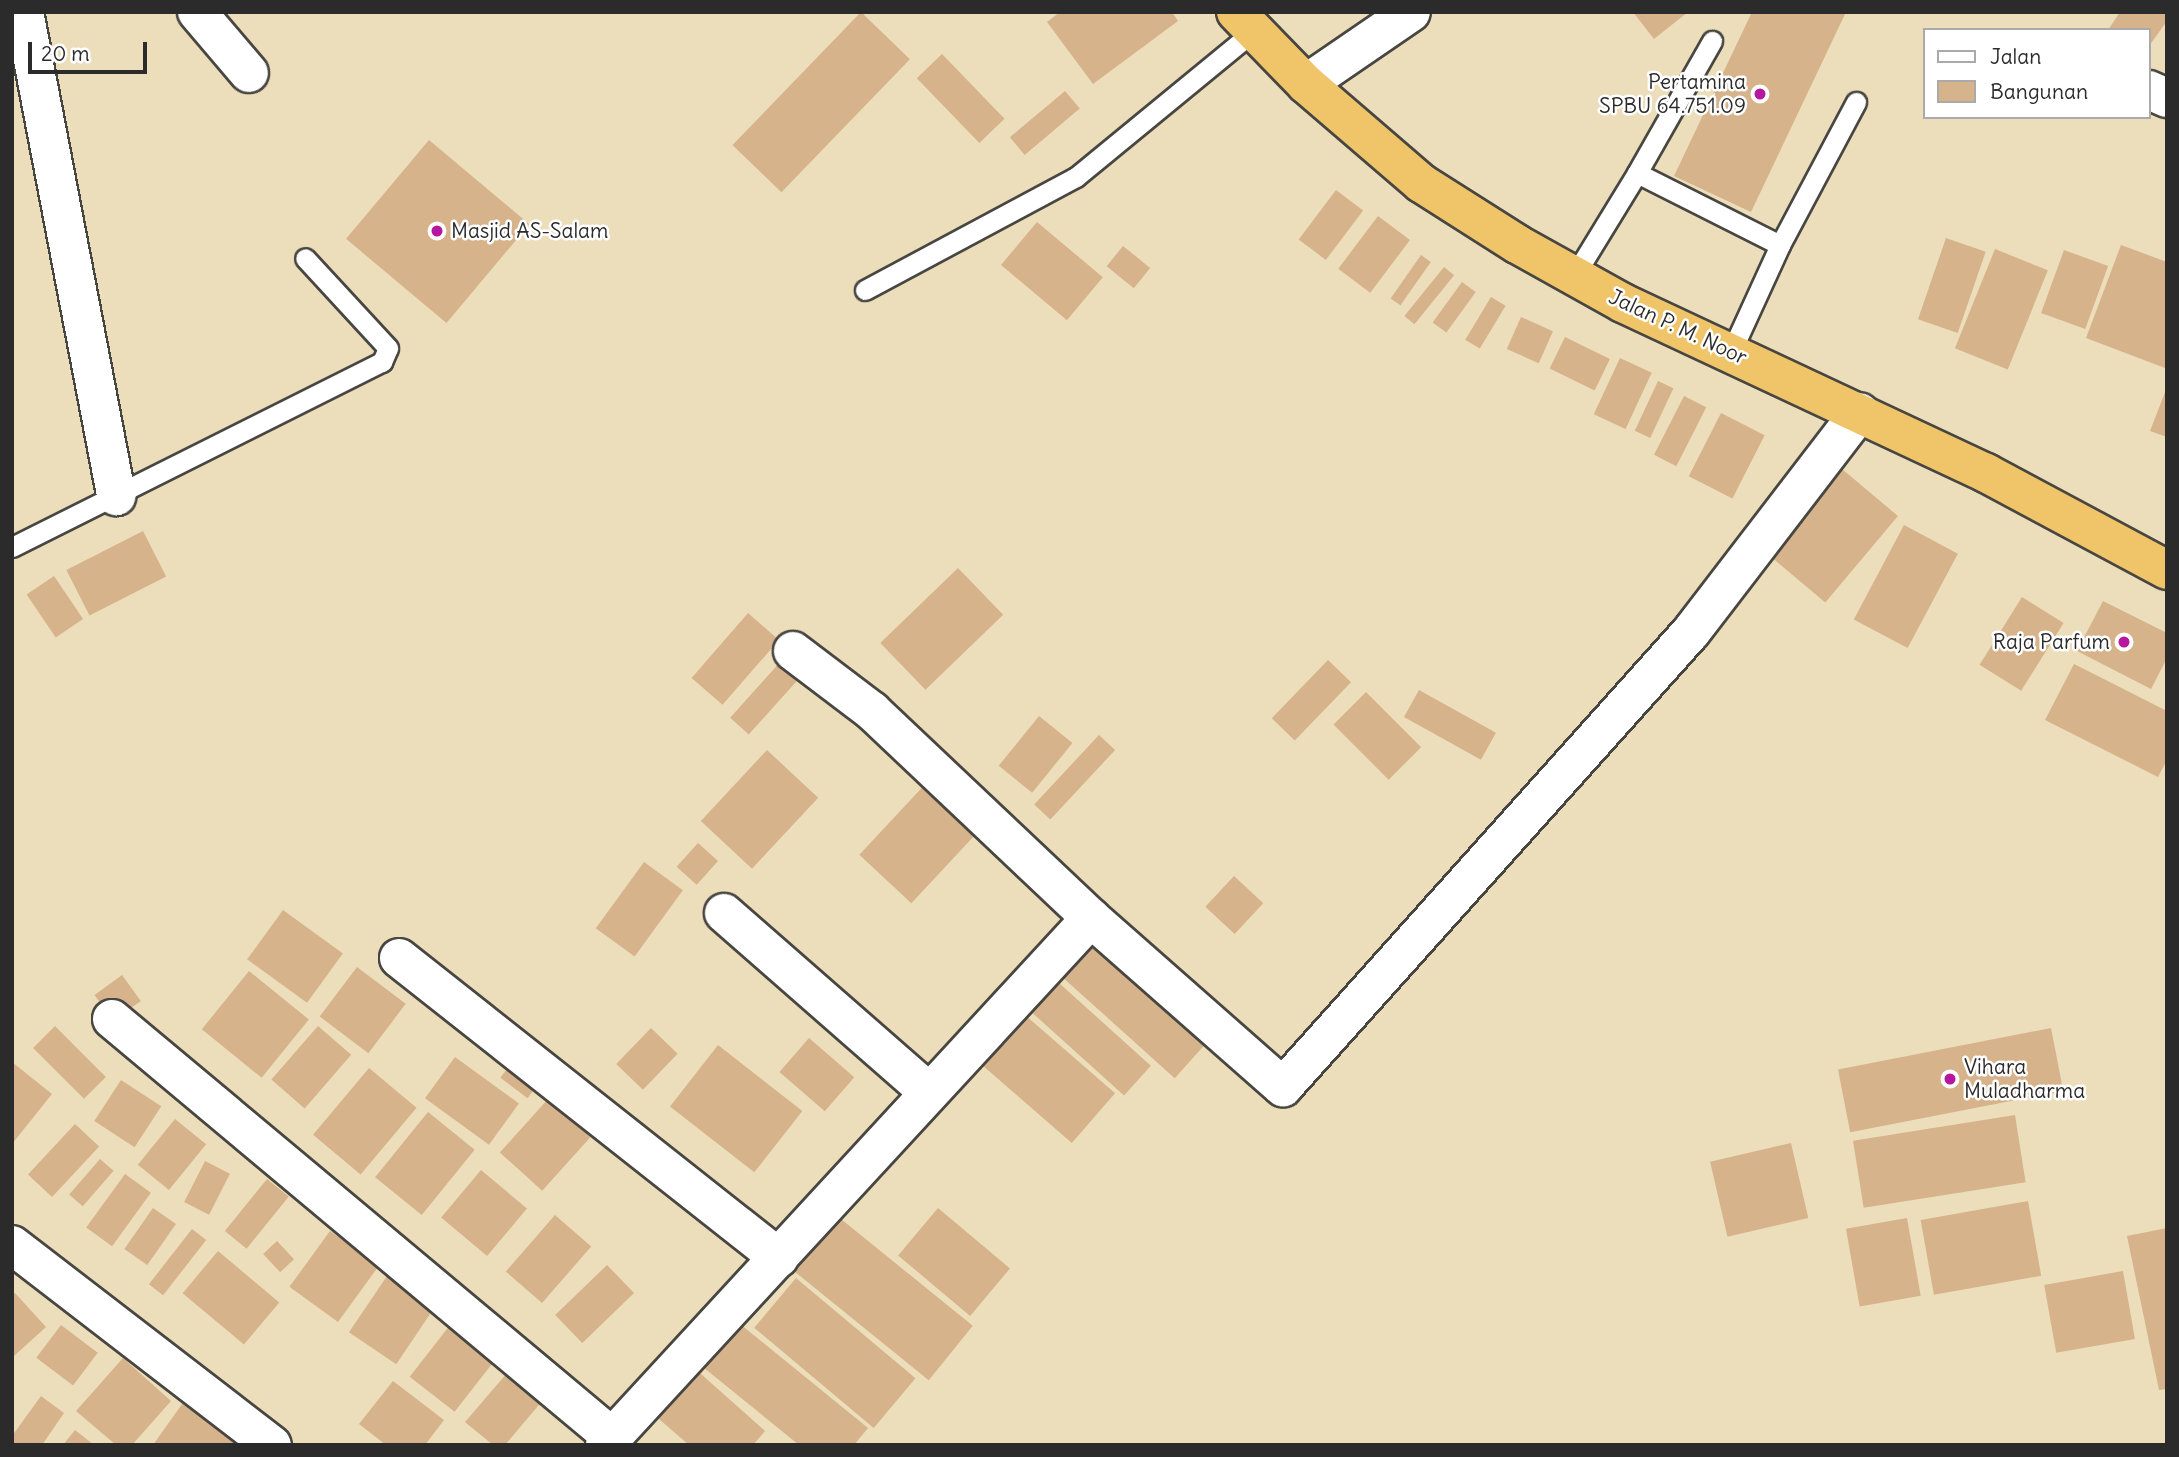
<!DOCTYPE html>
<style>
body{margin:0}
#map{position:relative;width:2179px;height:1457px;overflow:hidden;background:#ecdebb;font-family:Delius,sans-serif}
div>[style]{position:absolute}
.building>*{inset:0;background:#d6b38b;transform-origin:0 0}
.roads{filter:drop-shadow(2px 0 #484641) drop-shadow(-2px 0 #484641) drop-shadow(0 2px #484641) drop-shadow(0 -2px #484641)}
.service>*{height:19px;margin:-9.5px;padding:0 9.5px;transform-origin:9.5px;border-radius:9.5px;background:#fff}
.minor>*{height:38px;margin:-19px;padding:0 19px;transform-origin:19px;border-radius:19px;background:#fff}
.trunk>*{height:38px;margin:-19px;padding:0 19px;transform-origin:19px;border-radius:19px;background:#f0c469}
.dots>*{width:19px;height:19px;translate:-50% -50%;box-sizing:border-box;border:4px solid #fff;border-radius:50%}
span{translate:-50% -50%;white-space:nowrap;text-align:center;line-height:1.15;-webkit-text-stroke:5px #fff;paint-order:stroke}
.poi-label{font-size:21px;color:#2b2b2b}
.right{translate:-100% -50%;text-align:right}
.left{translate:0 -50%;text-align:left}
.street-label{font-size:21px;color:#2b2b2b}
.frame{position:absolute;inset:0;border:14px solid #2b2b2b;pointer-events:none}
.legend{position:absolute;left:1923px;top:28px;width:228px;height:91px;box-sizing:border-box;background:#fff;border:2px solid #aaa;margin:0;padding:9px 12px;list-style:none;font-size:21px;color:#2b2b2b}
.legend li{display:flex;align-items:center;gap:14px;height:35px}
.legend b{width:35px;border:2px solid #aaa}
.scale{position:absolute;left:28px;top:42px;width:119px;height:32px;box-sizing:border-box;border:4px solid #2b2b2b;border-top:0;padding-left:9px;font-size:21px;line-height:24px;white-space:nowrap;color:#2b2b2b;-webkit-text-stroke:5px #fff;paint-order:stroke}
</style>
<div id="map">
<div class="building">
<div style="left:861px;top:12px;width:68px;height:185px;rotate:44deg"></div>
<div style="clip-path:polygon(1060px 12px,1172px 12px,1178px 21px,1093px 84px,1047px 22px)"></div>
<div style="clip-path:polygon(1633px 12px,1688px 12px,1654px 39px)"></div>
<div style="clip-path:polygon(1752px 12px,1846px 12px,1751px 212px,1674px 176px)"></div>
<div style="clip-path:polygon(2120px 12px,2167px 12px,2167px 21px,2149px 46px,2149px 30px,2108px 30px)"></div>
<div style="left:942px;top:54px;width:90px;height:35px;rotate:46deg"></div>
<div style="left:1065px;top:91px;width:23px;height:72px;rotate:50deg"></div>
<div style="left:429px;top:140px;width:131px;height:129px;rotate:40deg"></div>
<div style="left:1336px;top:190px;width:34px;height:62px;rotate:37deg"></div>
<div style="left:1378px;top:216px;width:40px;height:66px;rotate:37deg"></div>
<div style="left:1037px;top:222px;width:86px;height:56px;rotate:40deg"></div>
<div style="left:1946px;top:238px;width:42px;height:86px;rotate:19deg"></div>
<div style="clip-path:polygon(2121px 245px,2167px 262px,2165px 368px,2086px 338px)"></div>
<div style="left:1123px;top:246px;width:35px;height:26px;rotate:39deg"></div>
<div style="left:1995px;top:249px;width:57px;height:107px;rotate:22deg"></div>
<div style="left:2064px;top:250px;width:47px;height:67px;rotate:20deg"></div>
<div style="left:1421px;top:255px;width:12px;height:53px;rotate:35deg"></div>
<div style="left:1444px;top:267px;width:13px;height:63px;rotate:39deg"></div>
<div style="left:1462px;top:282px;width:17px;height:50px;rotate:36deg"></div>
<div style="left:1491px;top:297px;width:17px;height:50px;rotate:31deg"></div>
<div style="left:1521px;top:317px;width:35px;height:35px;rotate:24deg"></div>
<div style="left:1565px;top:337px;width:50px;height:35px;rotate:26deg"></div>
<div style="left:1620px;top:358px;width:35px;height:62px;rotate:25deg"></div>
<div style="left:1658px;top:381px;width:17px;height:55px;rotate:25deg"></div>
<div style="clip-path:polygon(2167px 387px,2167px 437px,2150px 431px)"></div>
<div style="left:1684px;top:396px;width:25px;height:66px;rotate:27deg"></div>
<div style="left:1721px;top:413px;width:49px;height:71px;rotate:27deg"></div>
<div style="left:1842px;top:469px;width:73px;height:113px;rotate:40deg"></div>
<div style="left:1904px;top:525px;width:61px;height:107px;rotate:28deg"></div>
<div style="left:143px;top:531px;width:51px;height:86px;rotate:63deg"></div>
<div style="left:958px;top:568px;width:65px;height:108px;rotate:46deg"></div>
<div style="left:54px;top:576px;width:52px;height:33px;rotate:56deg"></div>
<div style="left:2022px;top:597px;width:49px;height:80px;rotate:32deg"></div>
<div style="clip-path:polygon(2103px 601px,2167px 633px,2167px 658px,2151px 689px,2077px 651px)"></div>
<div style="left:748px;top:613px;width:41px;height:86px;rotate:41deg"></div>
<div style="left:783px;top:659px;width:25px;height:79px;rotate:42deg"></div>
<div style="left:1328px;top:660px;width:32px;height:81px;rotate:44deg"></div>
<div style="clip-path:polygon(2074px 664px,2167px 711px,2167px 760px,2158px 777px,2045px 720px)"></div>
<div style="left:1419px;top:690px;width:88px;height:31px;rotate:29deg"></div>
<div style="left:1366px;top:692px;width:78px;height:46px;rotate:45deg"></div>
<div style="left:1039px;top:716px;width:43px;height:64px;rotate:39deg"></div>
<div style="left:1099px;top:735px;width:22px;height:95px;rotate:43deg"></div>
<div style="left:767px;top:750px;width:70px;height:97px;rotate:43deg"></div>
<div style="left:931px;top:778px;width:71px;height:105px;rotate:43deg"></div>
<div style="left:698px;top:843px;width:27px;height:32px;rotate:42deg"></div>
<div style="left:644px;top:862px;width:48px;height:82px;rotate:36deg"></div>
<div style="left:1234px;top:876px;width:40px;height:42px;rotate:43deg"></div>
<div style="left:283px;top:910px;width:74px;height:61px;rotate:36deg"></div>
<div style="left:1087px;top:932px;width:163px;height:50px;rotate:42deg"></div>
<div style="left:357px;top:967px;width:61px;height:62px;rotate:37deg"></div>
<div style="left:249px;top:971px;width:77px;height:75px;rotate:39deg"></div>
<div style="left:1049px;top:974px;width:137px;height:40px;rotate:42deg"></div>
<div style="left:122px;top:975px;width:32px;height:34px;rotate:54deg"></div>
<div style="left:1017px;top:1008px;width:130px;height:66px;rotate:41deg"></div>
<div style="left:55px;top:1026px;width:72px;height:31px;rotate:45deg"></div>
<div style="left:318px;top:1026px;width:44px;height:71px;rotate:41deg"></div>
<div style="left:651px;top:1028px;width:37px;height:50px;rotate:44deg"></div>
<div style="left:2051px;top:1028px;width:64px;height:217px;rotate:79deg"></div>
<div style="left:809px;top:1038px;width:60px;height:45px;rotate:41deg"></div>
<div style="left:718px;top:1045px;width:107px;height:78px;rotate:38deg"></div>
<div style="left:455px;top:1057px;width:79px;height:51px;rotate:36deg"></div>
<div style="left:516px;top:1057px;width:34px;height:26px;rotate:37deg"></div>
<div style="clip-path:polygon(12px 1062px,52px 1094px,12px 1144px)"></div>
<div style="left:369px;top:1068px;width:62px;height:87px;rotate:40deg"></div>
<div style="left:121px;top:1080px;width:48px;height:49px;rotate:33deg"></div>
<div style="left:548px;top:1099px;width:57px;height:72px;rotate:42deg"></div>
<div style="left:428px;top:1112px;width:60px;height:84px;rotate:39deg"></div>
<div style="left:2015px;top:1115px;width:68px;height:164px;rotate:81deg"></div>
<div style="left:175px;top:1119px;width:40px;height:59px;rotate:39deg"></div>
<div style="left:75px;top:1124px;width:33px;height:69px;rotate:43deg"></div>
<div style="left:1791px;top:1143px;width:77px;height:83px;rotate:77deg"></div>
<div style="left:100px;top:1159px;width:18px;height:47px;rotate:41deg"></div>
<div style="left:205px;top:1161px;width:28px;height:46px;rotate:27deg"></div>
<div style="left:481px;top:1170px;width:60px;height:62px;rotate:40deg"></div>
<div style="left:125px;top:1174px;width:32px;height:66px;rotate:36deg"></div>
<div style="left:267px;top:1179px;width:28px;height:67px;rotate:39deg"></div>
<div style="left:2028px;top:1201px;width:76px;height:109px;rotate:80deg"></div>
<div style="left:153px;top:1208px;width:28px;height:50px;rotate:35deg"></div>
<div style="left:938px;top:1208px;width:94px;height:62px;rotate:40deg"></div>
<div style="left:555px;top:1215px;width:48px;height:75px;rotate:41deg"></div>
<div style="left:836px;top:1215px;width:176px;height:70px;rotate:39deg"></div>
<div style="left:1907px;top:1218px;width:79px;height:62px;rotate:80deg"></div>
<div style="clip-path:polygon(2167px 1228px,2167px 1389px,2159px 1390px,2127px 1236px)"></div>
<div style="left:192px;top:1229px;width:18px;height:70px;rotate:38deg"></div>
<div style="left:330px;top:1231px;width:60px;height:69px;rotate:36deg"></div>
<div style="left:277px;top:1241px;width:25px;height:19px;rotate:47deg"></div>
<div style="left:218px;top:1251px;width:80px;height:55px;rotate:40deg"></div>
<div style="left:607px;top:1265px;width:39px;height:72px;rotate:46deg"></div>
<div style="left:2123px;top:1271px;width:69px;height:80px;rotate:80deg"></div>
<div style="left:387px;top:1276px;width:57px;height:68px;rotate:34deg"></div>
<div style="left:796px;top:1278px;width:156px;height:65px;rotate:40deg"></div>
<div style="clip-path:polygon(15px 1293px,46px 1327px,14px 1356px,12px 1295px)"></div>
<div style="clip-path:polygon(734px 1319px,868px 1428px,854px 1445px,799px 1445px,698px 1363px)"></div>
<div style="left:454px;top:1320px;width:57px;height:72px;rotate:38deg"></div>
<div style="left:61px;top:1325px;width:46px;height:41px;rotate:37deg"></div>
<div style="clip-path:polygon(123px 1358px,171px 1401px,132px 1445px,116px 1445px,76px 1411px)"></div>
<div style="clip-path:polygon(692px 1366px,765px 1431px,753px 1445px,689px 1445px,651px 1412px)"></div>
<div style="clip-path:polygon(508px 1372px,543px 1400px,505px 1445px,493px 1445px,465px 1422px)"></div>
<div style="clip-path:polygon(393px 1381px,444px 1420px,425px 1445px,386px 1445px,359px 1424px)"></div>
<div style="clip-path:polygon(41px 1396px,64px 1413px,42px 1445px,12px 1445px,12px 1436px)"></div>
<div style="clip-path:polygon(187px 1397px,242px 1435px,235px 1445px,153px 1445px)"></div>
<div style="clip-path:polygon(75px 1430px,94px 1445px,63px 1445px)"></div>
</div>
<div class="roads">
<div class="service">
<div style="left:1637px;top:173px;width:152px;rotate:-60.4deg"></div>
<div style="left:1574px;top:276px;width:121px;rotate:-58.5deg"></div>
<div style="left:1637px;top:173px;width:160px;rotate:26.7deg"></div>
<div style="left:865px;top:290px;width:239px;rotate:-28.2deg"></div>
<div style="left:1076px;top:177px;width:230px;rotate:-39.4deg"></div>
<div style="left:1731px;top:352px;width:118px;rotate:-65.4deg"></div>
<div style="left:1780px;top:245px;width:162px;rotate:-62deg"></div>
<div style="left:12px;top:547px;width:414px;rotate:-26.6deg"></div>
<div style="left:382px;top:362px;width:15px;rotate:-67deg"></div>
<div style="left:388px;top:348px;width:122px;rotate:-132.7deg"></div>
</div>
<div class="minor">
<div style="left:24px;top:12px;width:493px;rotate:79.2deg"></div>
<div style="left:197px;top:12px;width:80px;rotate:49.6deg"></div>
<div style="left:1306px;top:84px;width:127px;rotate:-34.4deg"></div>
<div style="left:2149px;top:90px;width:20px;rotate:24deg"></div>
<div style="left:793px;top:651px;width:99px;rotate:37.2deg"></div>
<div style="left:872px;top:711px;width:301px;rotate:43.4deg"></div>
<div style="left:724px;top:913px;width:270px;rotate:41.2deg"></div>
<div style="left:399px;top:958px;width:484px;rotate:38.3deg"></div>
<div style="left:112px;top:1019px;width:652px;rotate:39.9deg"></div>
<div style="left:12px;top:1245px;width:328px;rotate:37.6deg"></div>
<div style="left:605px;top:1445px;width:717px;rotate:-47.32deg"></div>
<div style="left:1091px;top:918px;width:256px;rotate:41.4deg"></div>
<div style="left:1283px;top:1087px;width:611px;rotate:-48.12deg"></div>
<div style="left:1691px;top:632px;width:277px;rotate:-52.5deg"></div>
</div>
<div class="trunk">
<div style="left:1236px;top:12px;width:100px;rotate:45.8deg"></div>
<div style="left:1306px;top:84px;width:152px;rotate:40.7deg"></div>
<div style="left:1421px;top:183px;width:114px;rotate:32.4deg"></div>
<div style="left:1517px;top:244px;width:121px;rotate:29.1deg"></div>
<div style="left:1623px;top:303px;width:401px;rotate:25.1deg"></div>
<div style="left:1986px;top:473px;width:205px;rotate:28.2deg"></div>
</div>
</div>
<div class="dots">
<div style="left:1760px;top:94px;background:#b5179e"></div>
<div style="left:437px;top:231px;background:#b5179e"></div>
<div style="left:2124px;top:642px;background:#b5179e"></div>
<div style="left:1950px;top:1079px;background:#b5179e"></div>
</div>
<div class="poi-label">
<span class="right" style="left:1746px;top:94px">Pertamina<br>SPBU 64.751.09</span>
<span class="left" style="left:451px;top:231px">Masjid AS-Salam</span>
<span class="right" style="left:2110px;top:642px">Raja Parfum</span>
<span class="left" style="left:1964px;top:1079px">Vihara<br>Muladharma</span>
</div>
<div class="street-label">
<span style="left:1678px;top:327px;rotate:25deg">Jalan P. M. Noor</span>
</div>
<div class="frame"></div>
<ul class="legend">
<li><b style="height:9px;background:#fff"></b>Jalan</li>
<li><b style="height:19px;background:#d6b38b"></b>Bangunan</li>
</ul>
<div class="scale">20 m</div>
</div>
